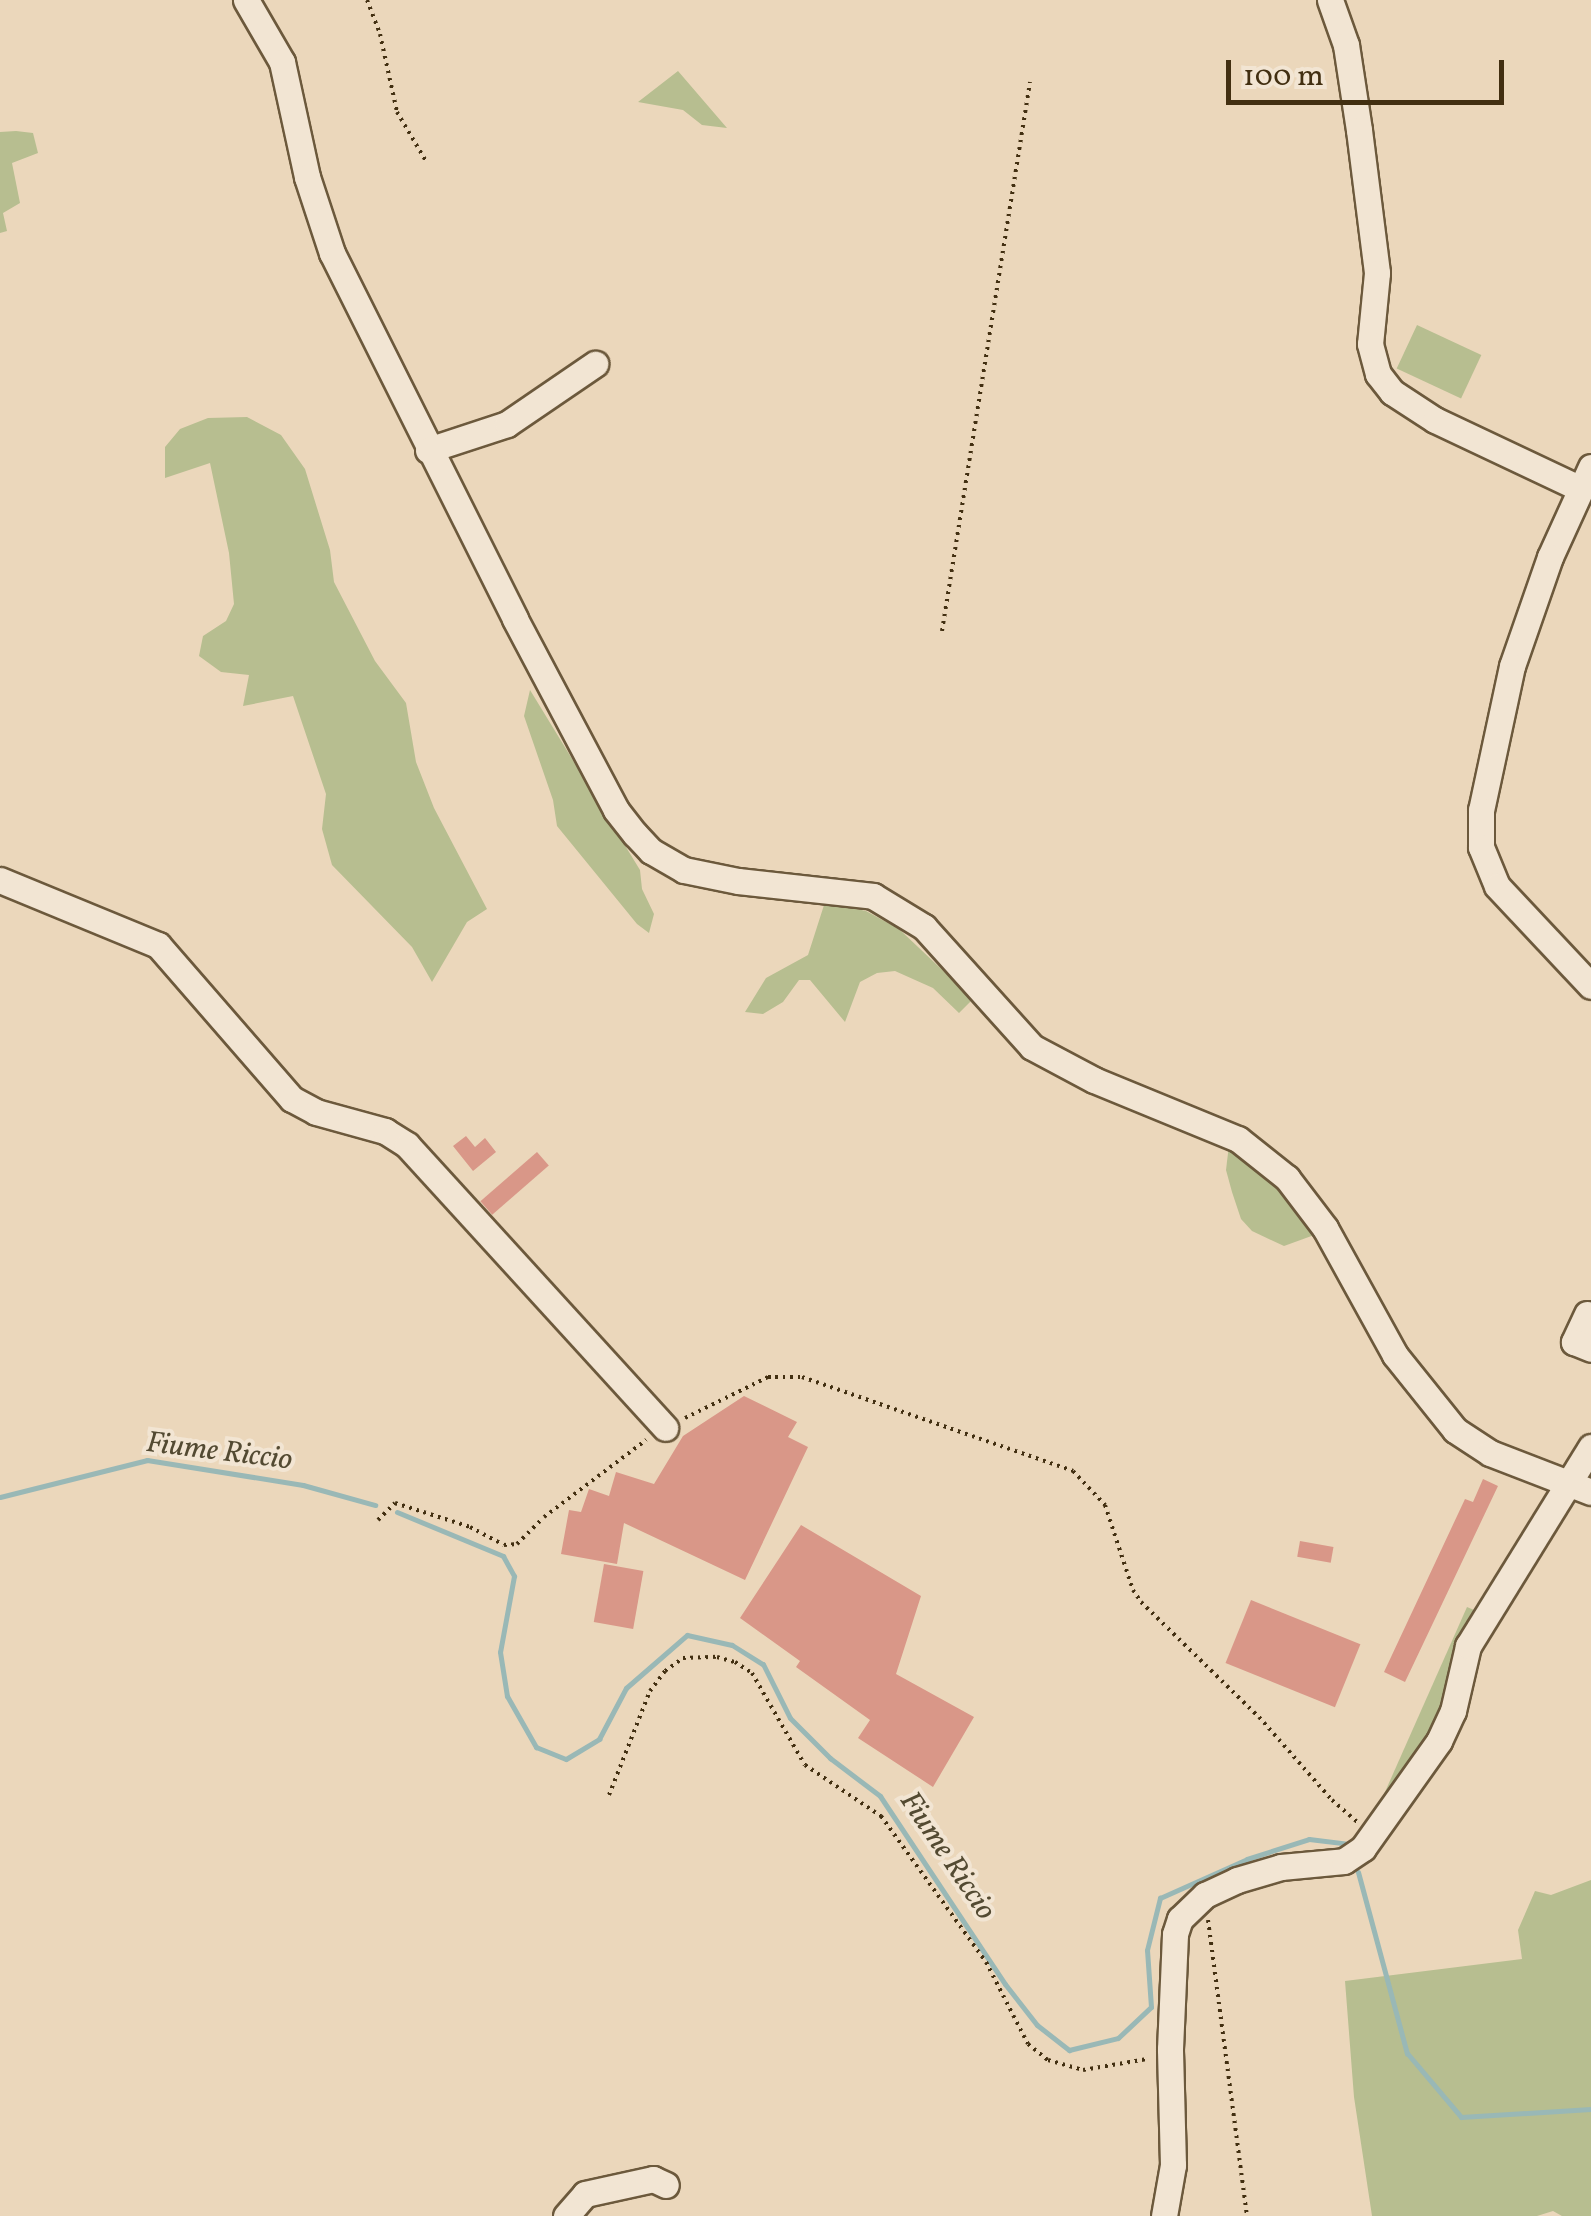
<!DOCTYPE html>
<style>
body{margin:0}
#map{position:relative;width:1591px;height:2216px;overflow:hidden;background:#ebd7bb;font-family:Vollkorn,serif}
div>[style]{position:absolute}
.green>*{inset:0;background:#b7be90;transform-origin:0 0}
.stream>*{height:5px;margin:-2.5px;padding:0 2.5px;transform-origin:2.5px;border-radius:2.5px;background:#99b8b6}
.building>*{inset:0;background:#d99788;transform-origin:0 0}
.path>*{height:4px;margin-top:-2px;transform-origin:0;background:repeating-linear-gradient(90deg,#422f11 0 2.5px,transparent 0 7.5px)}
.roads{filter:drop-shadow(2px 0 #6c593c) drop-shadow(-2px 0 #6c593c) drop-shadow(0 2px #6c593c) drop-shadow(0 -2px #6c593c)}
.minor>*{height:25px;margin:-12.5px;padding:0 12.5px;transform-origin:12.5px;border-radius:12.5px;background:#f2e5d3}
span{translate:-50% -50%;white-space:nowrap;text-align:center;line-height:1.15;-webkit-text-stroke:8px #f2e5d3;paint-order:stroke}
.water-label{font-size:30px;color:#534a32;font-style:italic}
.scale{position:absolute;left:1226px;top:60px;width:278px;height:45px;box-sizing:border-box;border:5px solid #422f11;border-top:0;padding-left:12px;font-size:30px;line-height:35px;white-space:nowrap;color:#422f11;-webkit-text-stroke:8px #f2e5d3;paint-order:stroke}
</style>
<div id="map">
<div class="green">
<div style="clip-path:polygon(678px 71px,727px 128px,702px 125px,683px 110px,638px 102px)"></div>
<div style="clip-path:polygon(16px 131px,33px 133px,38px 153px,12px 163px,20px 203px,3px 213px,7px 231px,0 233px,0 132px)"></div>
<div style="left:1417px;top:325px;width:71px;height:48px;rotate:25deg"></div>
<div style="clip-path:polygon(247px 417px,281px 435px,305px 469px,330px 550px,334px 582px,375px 661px,406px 703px,416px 762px,434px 808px,487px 909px,467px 922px,432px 982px,412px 947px,332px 865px,322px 829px,326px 794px,293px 696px,243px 706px,249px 675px,221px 672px,199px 656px,203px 636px,226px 621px,234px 604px,229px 553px,210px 463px,165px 478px,165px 447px,180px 429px,208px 418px)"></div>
<div style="clip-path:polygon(530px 690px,640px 870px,642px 889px,654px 914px,649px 933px,637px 924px,557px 826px,553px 800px,524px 716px)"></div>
<div style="clip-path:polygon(825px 902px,866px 911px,899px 929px,973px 999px,959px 1013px,933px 988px,895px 971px,877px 973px,860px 982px,845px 1022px,810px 980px,799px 980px,783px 1002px,763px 1014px,745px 1012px,766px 978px,808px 955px)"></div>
<div style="clip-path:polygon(1229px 1145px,1276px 1180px,1317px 1234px,1284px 1246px,1252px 1231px,1241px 1219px,1232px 1192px,1226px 1170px)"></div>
<div style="clip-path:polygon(1467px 1607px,1481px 1613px,1441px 1737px,1373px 1819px)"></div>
<div style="clip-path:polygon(1591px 1880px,1591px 2216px,1562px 2216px,1553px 2211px,1537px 2216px,1372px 2216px,1354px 2097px,1345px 1981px,1522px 1959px,1518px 1930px,1535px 1891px,1551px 1895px)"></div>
</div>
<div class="stream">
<div style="left:0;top:1497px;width:152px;rotate:-14.1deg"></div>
<div style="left:147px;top:1460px;width:158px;rotate:9.1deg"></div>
<div style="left:303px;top:1485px;width:75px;rotate:15.5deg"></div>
<div style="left:397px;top:1512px;width:115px;rotate:22.5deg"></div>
<div style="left:503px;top:1556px;width:23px;rotate:61deg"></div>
<div style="left:514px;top:1576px;width:77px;rotate:100.4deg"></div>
<div style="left:500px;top:1652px;width:45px;rotate:81deg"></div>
<div style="left:507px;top:1696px;width:59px;rotate:60.4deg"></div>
<div style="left:536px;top:1747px;width:32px;rotate:22deg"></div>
<div style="left:566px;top:1759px;width:39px;rotate:-31deg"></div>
<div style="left:599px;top:1739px;width:58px;rotate:-62.1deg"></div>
<div style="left:626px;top:1688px;width:81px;rotate:-41deg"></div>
<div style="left:687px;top:1635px;width:46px;rotate:12.5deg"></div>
<div style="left:732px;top:1645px;width:36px;rotate:32deg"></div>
<div style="left:763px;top:1664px;width:60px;rotate:63.4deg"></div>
<div style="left:790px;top:1718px;width:57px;rotate:45deg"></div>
<div style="left:830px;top:1758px;width:63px;rotate:37.2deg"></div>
<div style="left:880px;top:1796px;width:226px;rotate:56.4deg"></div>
<div style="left:1005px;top:1984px;width:52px;rotate:52deg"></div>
<div style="left:1037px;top:2025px;width:41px;rotate:38deg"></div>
<div style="left:1069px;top:2050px;width:50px;rotate:-13.8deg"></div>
<div style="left:1118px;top:2038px;width:45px;rotate:-43.2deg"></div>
<div style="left:1151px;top:2007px;width:57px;rotate:-94deg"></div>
<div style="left:1147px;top:1950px;width:54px;rotate:-76deg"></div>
<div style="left:1160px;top:1898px;width:95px;rotate:-24.1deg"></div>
<div style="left:1247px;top:1859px;width:65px;rotate:-17.9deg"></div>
<div style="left:1309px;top:1839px;width:38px;rotate:7deg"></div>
<div style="left:1358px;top:1872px;width:188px;rotate:74.9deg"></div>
<div style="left:1407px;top:2053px;width:84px;rotate:49.8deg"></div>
<div style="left:1461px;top:2117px;width:130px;rotate:-3.5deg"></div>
</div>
<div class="building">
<div style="clip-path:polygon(466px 1136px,475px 1147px,485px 1138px,496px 1152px,473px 1171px,453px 1146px)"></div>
<div style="left:537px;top:1152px;width:18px;height:75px;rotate:49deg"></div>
<div style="clip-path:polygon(744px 1396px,797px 1422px,788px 1437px,808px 1447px,745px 1580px,624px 1523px,617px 1564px,561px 1554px,569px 1510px,581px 1512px,589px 1489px,609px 1496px,616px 1472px,654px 1484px,683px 1436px)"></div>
<div style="clip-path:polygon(1483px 1479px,1498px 1486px,1405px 1682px,1384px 1672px,1465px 1499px,1473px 1502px)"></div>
<div style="clip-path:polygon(801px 1525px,921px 1596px,896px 1674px,974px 1717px,933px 1787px,858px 1738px,870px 1720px,796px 1667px,800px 1661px,740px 1618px)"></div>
<div style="left:1300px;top:1541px;width:34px;height:16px;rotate:10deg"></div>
<div style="left:604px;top:1564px;width:40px;height:59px;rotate:10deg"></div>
<div style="left:1251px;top:1600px;width:118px;height:68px;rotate:22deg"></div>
</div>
<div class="path">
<div style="left:367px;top:0;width:36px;rotate:69deg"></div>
<div style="left:380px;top:34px;width:80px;rotate:77.7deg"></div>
<div style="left:397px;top:112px;width:59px;rotate:59.5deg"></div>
<div style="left:942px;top:631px;width:556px;rotate:-80.89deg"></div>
<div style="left:685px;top:1418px;width:93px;rotate:-26.3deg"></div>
<div style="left:768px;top:1377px;width:34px"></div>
<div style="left:802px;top:1377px;width:287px;rotate:19.1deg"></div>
<div style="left:1073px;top:1471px;width:47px;rotate:46.7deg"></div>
<div style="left:1105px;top:1505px;width:89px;rotate:71.8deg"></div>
<div style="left:1133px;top:1590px;width:14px;rotate:56deg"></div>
<div style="left:1141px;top:1602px;width:165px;rotate:44.3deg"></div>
<div style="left:1259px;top:1717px;width:111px;rotate:48.7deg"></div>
<div style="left:1332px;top:1800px;width:35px;rotate:41deg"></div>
<div style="left:378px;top:1520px;width:24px;rotate:-45deg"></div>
<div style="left:395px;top:1503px;width:79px;rotate:17.7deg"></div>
<div style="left:470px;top:1527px;width:38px;rotate:28deg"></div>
<div style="left:504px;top:1545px;width:13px;rotate:-4deg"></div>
<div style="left:517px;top:1544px;width:38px;rotate:-45deg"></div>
<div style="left:544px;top:1517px;width:128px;rotate:-37deg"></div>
<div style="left:609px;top:1795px;width:112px;rotate:-68.5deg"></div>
<div style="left:650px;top:1691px;width:25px;rotate:-53deg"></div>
<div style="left:665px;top:1671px;width:22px;rotate:-36deg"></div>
<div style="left:683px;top:1658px;width:34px;rotate:-2deg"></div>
<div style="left:717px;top:1657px;width:19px;rotate:16deg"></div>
<div style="left:735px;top:1662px;width:20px;rotate:33deg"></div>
<div style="left:752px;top:1673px;width:106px;rotate:60.1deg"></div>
<div style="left:805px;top:1765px;width:92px;rotate:33.9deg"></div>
<div style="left:881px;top:1816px;width:180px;rotate:54.3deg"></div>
<div style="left:986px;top:1962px;width:92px;rotate:62.9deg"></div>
<div style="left:1028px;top:2044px;width:26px;rotate:39deg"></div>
<div style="left:1048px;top:2060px;width:36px;rotate:16deg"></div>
<div style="left:1083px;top:2070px;width:65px;rotate:-9.8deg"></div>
<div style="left:1208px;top:1920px;width:299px;rotate:82.5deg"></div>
</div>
<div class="roads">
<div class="minor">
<div style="left:246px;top:0;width:72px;rotate:59.9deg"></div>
<div style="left:282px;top:62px;width:118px;rotate:77.7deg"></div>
<div style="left:307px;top:177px;width:80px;rotate:71.8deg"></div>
<div style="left:332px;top:253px;width:409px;rotate:63.4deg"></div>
<div style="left:515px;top:619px;width:216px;rotate:62.1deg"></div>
<div style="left:616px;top:810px;width:31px;rotate:52deg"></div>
<div style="left:635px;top:834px;width:23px;rotate:47deg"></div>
<div style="left:651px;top:851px;width:38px;rotate:30deg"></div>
<div style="left:684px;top:870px;width:55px;rotate:11.5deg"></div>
<div style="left:738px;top:881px;width:136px;rotate:6.3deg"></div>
<div style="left:873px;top:896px;width:60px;rotate:31.3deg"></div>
<div style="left:924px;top:927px;width:161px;rotate:48deg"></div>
<div style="left:1032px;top:1047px;width:70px;rotate:28deg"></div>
<div style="left:1094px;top:1080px;width:156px;rotate:22.3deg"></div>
<div style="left:1238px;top:1139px;width:63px;rotate:38.5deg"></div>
<div style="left:1287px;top:1178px;width:63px;rotate:52.8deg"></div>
<div style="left:1325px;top:1228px;width:145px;rotate:61.1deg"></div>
<div style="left:1395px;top:1355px;width:96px;rotate:51.3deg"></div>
<div style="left:1455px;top:1430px;width:42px;rotate:33.3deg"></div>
<div style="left:1490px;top:1453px;width:108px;rotate:21.1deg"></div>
<div style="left:1330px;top:0;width:48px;rotate:70.4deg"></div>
<div style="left:1346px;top:45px;width:86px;rotate:81.3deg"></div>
<div style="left:1359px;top:130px;width:144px;rotate:82.8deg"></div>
<div style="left:1377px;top:273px;width:71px;rotate:95.6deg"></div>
<div style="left:1370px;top:344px;width:31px;rotate:75deg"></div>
<div style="left:1378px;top:374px;width:23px;rotate:52deg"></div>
<div style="left:1392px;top:392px;width:51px;rotate:33.1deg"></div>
<div style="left:1435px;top:420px;width:161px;rotate:25.3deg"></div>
<div style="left:428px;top:450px;width:83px;rotate:-18.2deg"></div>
<div style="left:507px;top:424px;width:107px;rotate:-34.3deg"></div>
<div style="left:1591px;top:467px;width:99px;rotate:114.5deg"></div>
<div style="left:1550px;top:557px;width:115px;rotate:109.2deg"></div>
<div style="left:1512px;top:666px;width:147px;rotate:102.1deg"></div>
<div style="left:1481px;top:810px;width:37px;rotate:90deg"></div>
<div style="left:1481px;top:847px;width:42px;rotate:67.7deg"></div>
<div style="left:1497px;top:886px;width:137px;rotate:46.8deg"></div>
<div style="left:0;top:880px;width:171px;rotate:22.4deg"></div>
<div style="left:158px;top:945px;width:204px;rotate:49deg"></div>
<div style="left:292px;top:1099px;width:27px;rotate:28deg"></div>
<div style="left:316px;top:1112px;width:72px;rotate:15.4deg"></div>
<div style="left:385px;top:1131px;width:26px;rotate:32deg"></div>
<div style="left:407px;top:1145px;width:383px;rotate:47.6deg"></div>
<div style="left:1587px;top:1314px;width:31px;rotate:115deg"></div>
<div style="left:1574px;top:1342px;width:18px;rotate:22deg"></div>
<div style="left:566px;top:2216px;width:29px;rotate:-49deg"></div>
<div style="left:585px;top:2194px;width:70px;rotate:-12.4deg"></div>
<div style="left:653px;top:2179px;width:14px;rotate:25deg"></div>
<div style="left:1164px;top:2216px;width:52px;rotate:-80deg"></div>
<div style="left:1173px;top:2165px;width:116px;rotate:-91.5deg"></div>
<div style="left:1170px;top:2049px;width:115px;rotate:-87.5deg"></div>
<div style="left:1175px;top:1934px;width:16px;rotate:-72deg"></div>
<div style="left:1180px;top:1919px;width:35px;rotate:-44deg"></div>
<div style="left:1205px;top:1895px;width:35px;rotate:-25deg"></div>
<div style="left:1237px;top:1880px;width:46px;rotate:-16.5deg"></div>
<div style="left:1281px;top:1867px;width:63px;rotate:-5.4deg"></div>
<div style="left:1344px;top:1861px;width:23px;rotate:-34deg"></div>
<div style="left:1363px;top:1848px;width:131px;rotate:-54.6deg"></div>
<div style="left:1439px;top:1741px;width:33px;rotate:-65deg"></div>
<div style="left:1453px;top:1711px;width:67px;rotate:-77deg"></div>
<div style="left:1468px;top:1646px;width:234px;rotate:-58.3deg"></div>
</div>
</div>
<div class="water-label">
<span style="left:219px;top:1452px;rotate:7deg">Fiume Riccio</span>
<span style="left:947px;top:1856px;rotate:56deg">Fiume Riccio</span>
</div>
<div class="scale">100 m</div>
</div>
